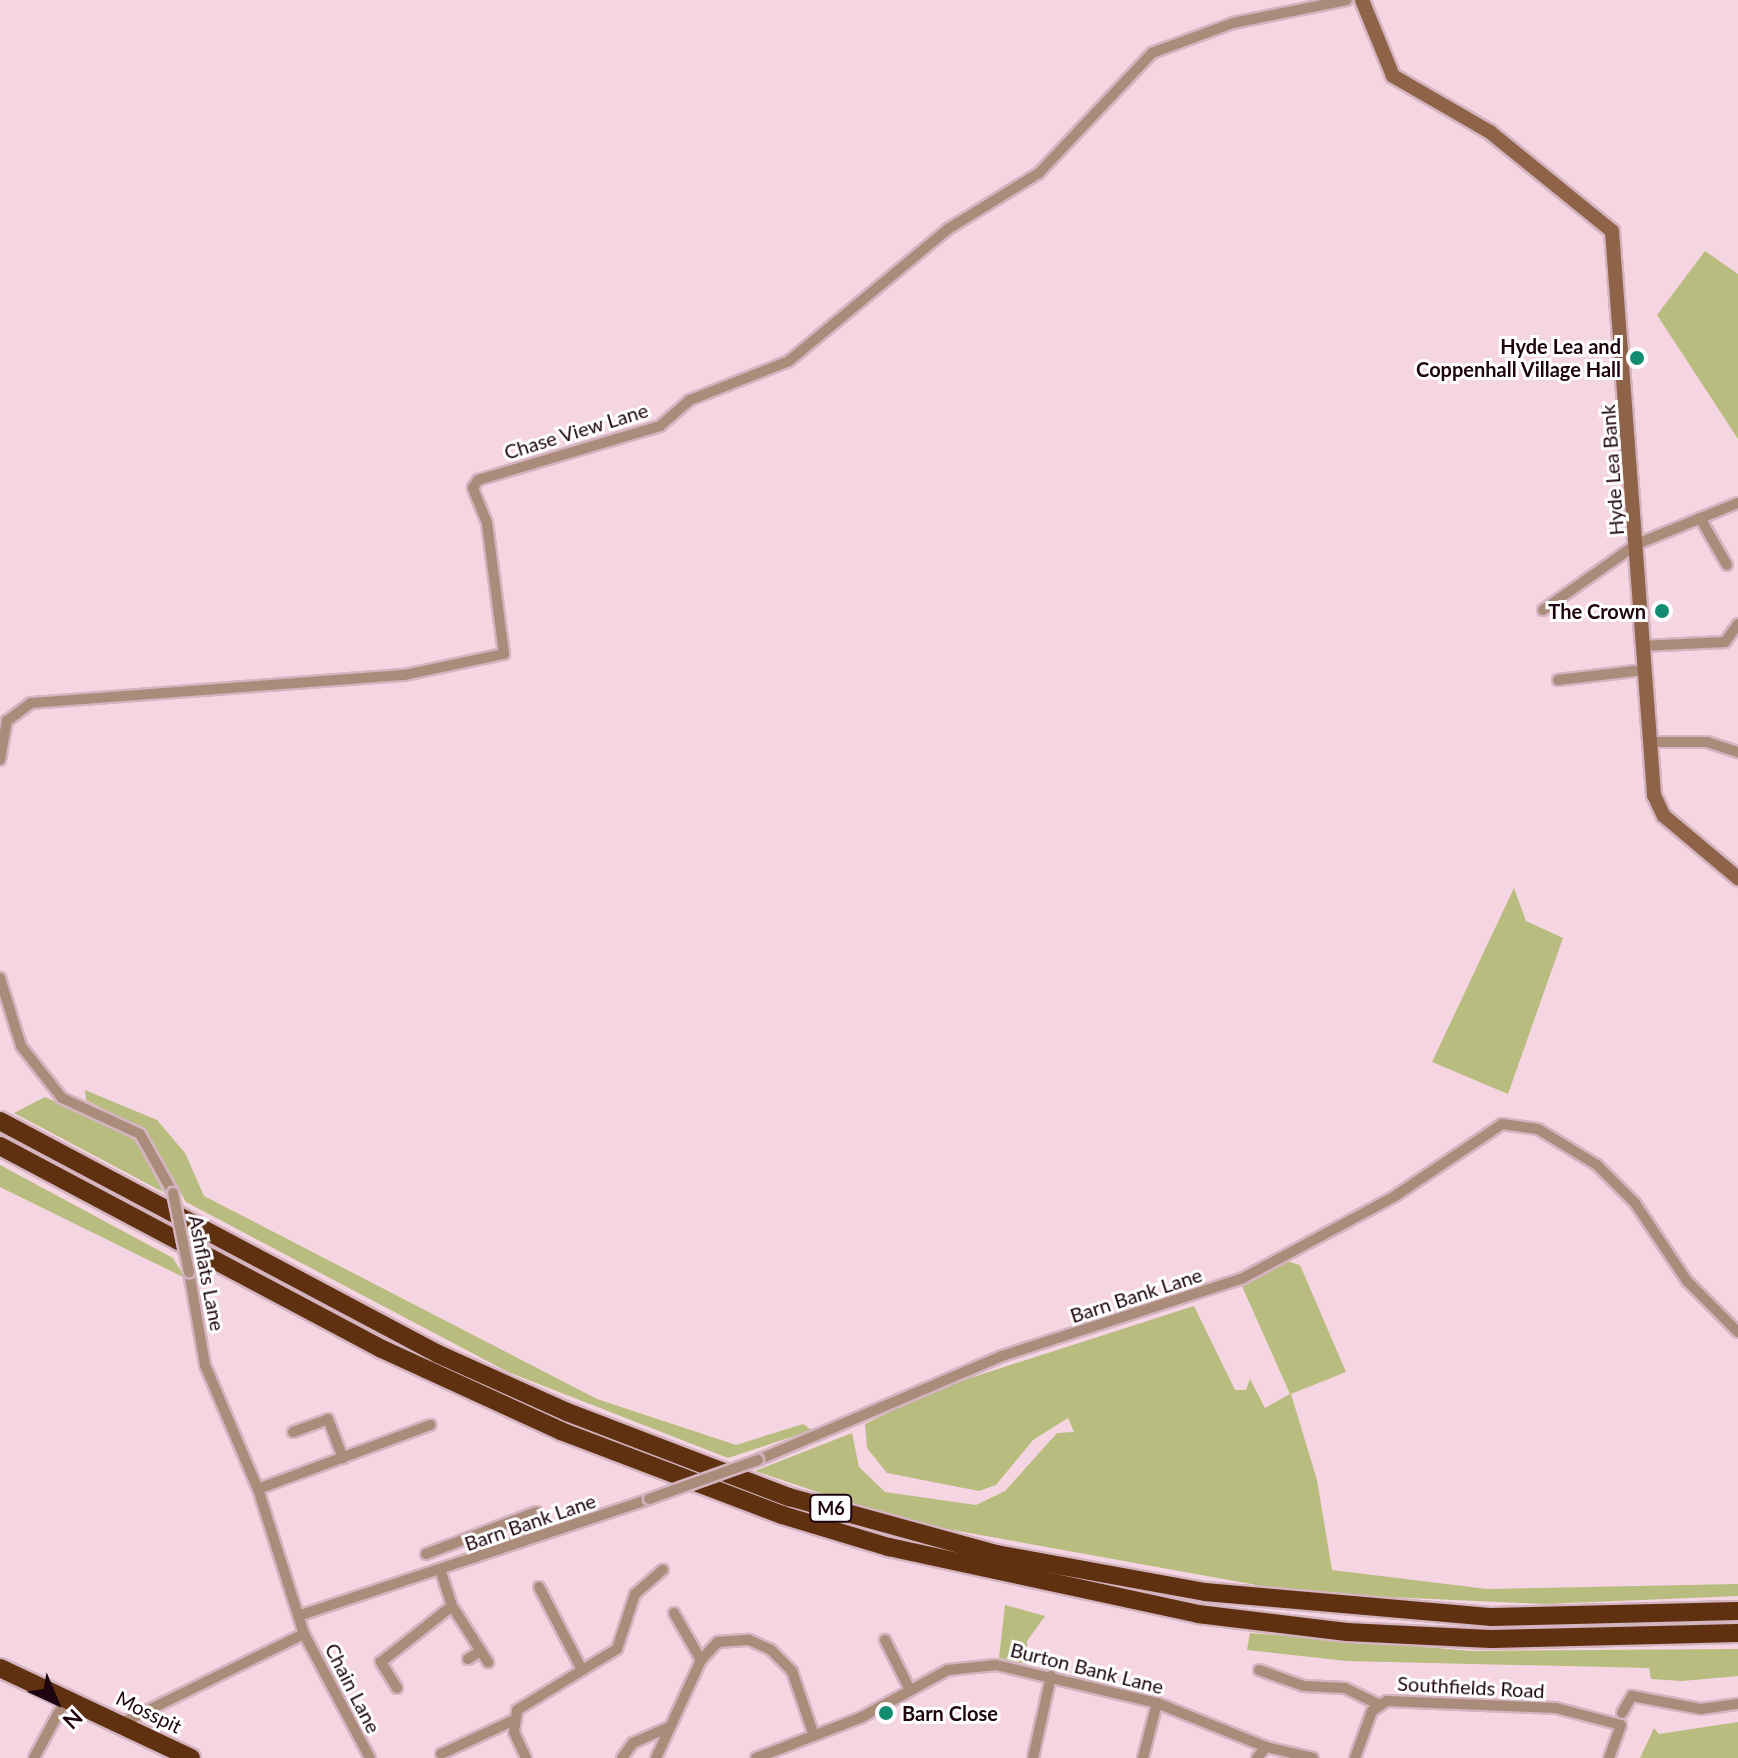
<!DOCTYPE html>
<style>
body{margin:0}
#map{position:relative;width:1738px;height:1758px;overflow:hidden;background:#f6d5e2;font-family:Lato,sans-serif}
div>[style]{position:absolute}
.green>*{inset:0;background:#b8bc7f}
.roads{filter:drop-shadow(2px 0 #d3b4c0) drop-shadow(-2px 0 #d3b4c0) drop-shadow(0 2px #d3b4c0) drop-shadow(0 -2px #d3b4c0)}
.street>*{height:10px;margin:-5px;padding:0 5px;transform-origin:5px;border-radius:5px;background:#ab8c7a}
.secondary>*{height:14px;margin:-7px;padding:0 7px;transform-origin:7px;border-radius:7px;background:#8f6348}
.highway>*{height:18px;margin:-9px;padding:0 9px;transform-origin:9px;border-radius:9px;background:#603110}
.bridges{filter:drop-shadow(2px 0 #d3b4c0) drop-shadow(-2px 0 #d3b4c0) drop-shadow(0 2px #d3b4c0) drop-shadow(0 -2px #d3b4c0)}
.street-bridge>*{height:10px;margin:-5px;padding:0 5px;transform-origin:5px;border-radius:5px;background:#ab8c7a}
.dots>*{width:22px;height:22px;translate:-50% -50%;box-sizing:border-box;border:4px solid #fff;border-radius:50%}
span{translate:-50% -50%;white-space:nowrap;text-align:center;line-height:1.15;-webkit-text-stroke:6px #fff;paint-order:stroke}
.shield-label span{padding:2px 6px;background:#fff;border:2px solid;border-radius:6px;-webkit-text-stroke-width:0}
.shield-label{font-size:18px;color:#1d0410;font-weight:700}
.poi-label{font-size:20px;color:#1d0410;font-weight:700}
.right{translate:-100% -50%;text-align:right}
.left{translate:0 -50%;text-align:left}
.street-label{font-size:20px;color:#1d0410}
.north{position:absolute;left:16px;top:1662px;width:80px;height:80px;-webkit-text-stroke:6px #fff;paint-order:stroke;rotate:136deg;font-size:22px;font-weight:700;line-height:32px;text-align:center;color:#1d0410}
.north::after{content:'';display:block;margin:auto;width:28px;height:36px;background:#1d0410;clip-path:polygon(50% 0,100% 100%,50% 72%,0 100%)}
</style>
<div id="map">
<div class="green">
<div style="clip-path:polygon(1705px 251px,1738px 274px,1738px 439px,1657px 315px)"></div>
<div style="clip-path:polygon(1514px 888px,1526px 921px,1563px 938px,1508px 1094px,1432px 1062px)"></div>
<div style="clip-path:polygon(85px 1090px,157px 1120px,185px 1153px,204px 1196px,597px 1399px,736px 1445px,803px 1424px,812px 1430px,728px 1458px,508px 1372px,186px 1202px,146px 1131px,86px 1100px)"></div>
<div style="clip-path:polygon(45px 1097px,137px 1140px,163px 1192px,14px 1113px)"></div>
<div style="clip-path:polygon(0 1165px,173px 1258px,185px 1278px,0 1187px)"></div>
<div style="clip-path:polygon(1287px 1261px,1300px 1265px,1346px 1372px,1291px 1394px,1317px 1480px,1332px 1570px,1487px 1589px,1738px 1584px,1738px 1596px,1545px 1604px,1301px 1593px,903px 1521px,755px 1471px,852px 1433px,859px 1467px,885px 1492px,976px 1505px,1005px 1491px,1057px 1433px,1074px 1432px,1068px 1418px,1033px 1440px,996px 1485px,979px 1491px,887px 1473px,867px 1448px,865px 1424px,936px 1389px,1194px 1306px,1235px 1390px,1246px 1390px,1250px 1379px,1265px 1408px,1290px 1394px,1241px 1284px)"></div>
<div style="clip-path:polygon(1005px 1605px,1045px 1616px,1027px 1641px,1027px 1664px,999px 1658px)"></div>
<div style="clip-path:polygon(1250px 1633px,1472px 1651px,1738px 1649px,1738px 1676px,1682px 1681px,1651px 1679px,1649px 1668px,1346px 1661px,1247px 1650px)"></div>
<div style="clip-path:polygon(1738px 1722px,1738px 1758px,1640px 1758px,1654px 1728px,1659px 1734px)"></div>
</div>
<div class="roads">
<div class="street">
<div style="left:1700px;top:518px;width:54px;rotate:60.1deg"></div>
<div style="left:1543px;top:610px;width:115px;rotate:-35.1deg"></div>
<div style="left:1637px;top:544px;width:109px;rotate:-22.1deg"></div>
<div style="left:1641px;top:646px;width:84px;rotate:-2.7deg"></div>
<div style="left:1725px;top:642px;width:22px;rotate:-54deg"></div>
<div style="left:1558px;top:680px;width:86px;rotate:-6.7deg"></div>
<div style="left:1648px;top:742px;width:59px"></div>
<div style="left:1707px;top:742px;width:33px;rotate:18deg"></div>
<div style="left:0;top:760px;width:40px;rotate:-80deg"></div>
<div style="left:7px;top:721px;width:30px;rotate:-37deg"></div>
<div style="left:31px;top:703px;width:374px;rotate:-4.3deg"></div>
<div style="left:404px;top:675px;width:102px;rotate:-11.9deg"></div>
<div style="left:504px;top:654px;width:132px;rotate:-97.4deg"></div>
<div style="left:487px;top:523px;width:38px;rotate:-112deg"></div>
<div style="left:473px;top:488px;width:9px;rotate:-58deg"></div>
<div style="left:478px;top:480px;width:190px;rotate:-16.5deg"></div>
<div style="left:660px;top:426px;width:40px;rotate:-41deg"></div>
<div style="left:690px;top:400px;width:106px;rotate:-21.5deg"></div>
<div style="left:789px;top:361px;width:207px;rotate:-39.7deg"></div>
<div style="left:948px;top:229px;width:107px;rotate:-31.6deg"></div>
<div style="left:1039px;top:173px;width:165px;rotate:-46.7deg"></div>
<div style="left:1152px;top:53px;width:86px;rotate:-20.3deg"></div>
<div style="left:1233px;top:23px;width:116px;rotate:-11.4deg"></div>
<div style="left:0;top:978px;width:71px;rotate:72.8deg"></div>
<div style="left:21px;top:1046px;width:66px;rotate:51.7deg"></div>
<div style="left:62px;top:1098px;width:86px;rotate:24.8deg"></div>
<div style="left:140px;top:1134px;width:68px;rotate:60.8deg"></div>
<div style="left:189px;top:1272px;width:94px;rotate:80.2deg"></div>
<div style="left:205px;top:1365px;width:135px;rotate:66.9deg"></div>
<div style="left:258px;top:1489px;width:152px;rotate:72.4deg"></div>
<div style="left:304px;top:1634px;width:140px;rotate:62deg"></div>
<div style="left:293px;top:1432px;width:37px;rotate:-20deg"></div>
<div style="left:328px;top:1419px;width:42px;rotate:69deg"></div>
<div style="left:758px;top:1460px;width:265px;rotate:-23.1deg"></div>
<div style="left:1002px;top:1356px;width:253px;rotate:-17.9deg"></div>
<div style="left:1243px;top:1278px;width:173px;rotate:-28.3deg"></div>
<div style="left:1395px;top:1196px;width:129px;rotate:-33.9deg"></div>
<div style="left:1502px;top:1124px;width:36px;rotate:8deg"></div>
<div style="left:1538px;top:1129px;width:69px;rotate:31.4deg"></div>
<div style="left:1597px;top:1165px;width:54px;rotate:45deg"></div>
<div style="left:1635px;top:1203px;width:94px;rotate:56.3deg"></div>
<div style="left:1687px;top:1281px;width:72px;rotate:45deg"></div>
<div style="left:258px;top:1489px;width:184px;rotate:-20.4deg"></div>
<div style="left:426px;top:1554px;width:118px;rotate:-20.9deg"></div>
<div style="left:441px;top:1572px;width:36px;rotate:72deg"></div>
<div style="left:452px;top:1606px;width:67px;rotate:57.3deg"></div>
<div style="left:539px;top:1587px;width:93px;rotate:62.6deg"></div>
<div style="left:674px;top:1613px;width:54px;rotate:60.1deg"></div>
<div style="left:298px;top:1616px;width:370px;rotate:-18.4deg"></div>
<div style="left:885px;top:1640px;width:54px;rotate:63.4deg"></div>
<div style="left:468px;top:1659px;width:15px;rotate:-32deg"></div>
<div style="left:1259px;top:1670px;width:48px;rotate:19.6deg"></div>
<div style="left:1304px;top:1686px;width:41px;rotate:2.8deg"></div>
<div style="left:1345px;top:1688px;width:37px;rotate:26deg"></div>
<div style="left:397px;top:1688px;width:31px;rotate:-122deg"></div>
<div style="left:381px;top:1662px;width:90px;rotate:-38.3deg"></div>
<div style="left:1622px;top:1713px;width:20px;rotate:-60deg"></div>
<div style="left:1632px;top:1696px;width:70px;rotate:10.7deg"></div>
<div style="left:1701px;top:1709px;width:37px;rotate:-8deg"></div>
<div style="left:122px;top:1723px;width:203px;rotate:-26.1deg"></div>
<div style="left:441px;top:1754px;width:78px;rotate:-24.9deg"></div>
<div style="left:34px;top:1758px;width:69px;rotate:-61.6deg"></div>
<div style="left:526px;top:1758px;width:29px;rotate:-115deg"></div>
<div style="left:514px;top:1732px;width:22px;rotate:-82deg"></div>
<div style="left:517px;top:1710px;width:117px;rotate:-31.4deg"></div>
<div style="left:617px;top:1649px;width:58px;rotate:-71.9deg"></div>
<div style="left:635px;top:1594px;width:37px;rotate:-41deg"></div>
<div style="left:622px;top:1758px;width:19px;rotate:-54deg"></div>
<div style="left:633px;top:1743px;width:37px;rotate:-24deg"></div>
<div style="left:656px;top:1758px;width:108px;rotate:-65.3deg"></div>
<div style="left:701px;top:1660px;width:25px;rotate:-47deg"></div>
<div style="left:718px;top:1642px;width:31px;rotate:-4deg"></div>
<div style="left:749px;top:1640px;width:24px;rotate:24deg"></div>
<div style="left:771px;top:1650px;width:30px;rotate:45deg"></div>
<div style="left:792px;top:1671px;width:62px;rotate:71.3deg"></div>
<div style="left:756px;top:1758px;width:114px;rotate:-21.1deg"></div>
<div style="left:862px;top:1717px;width:98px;rotate:-28.7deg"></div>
<div style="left:948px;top:1670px;width:48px;rotate:-5.9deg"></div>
<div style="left:996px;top:1665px;width:165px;rotate:13.3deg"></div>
<div style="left:1157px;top:1703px;width:118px;rotate:22deg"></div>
<div style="left:1266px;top:1747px;width:48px;rotate:13.2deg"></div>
<div style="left:1033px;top:1758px;width:84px;rotate:-77.6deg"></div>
<div style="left:1143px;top:1758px;width:57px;rotate:-75.7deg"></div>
<div style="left:1257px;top:1758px;width:14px;rotate:-51deg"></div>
<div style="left:1355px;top:1758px;width:50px;rotate:-70.1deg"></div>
<div style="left:1372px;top:1711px;width:18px;rotate:-34deg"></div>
<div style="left:1387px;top:1701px;width:169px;rotate:2.4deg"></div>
<div style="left:1556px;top:1708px;width:67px;rotate:14.7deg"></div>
<div style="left:1621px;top:1725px;width:35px;rotate:110deg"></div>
</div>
<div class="secondary">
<div style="left:1362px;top:0;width:82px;rotate:67.8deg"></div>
<div style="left:1393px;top:76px;width:112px;rotate:30deg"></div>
<div style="left:1490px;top:132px;width:157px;rotate:39.1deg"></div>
<div style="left:1612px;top:231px;width:566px;rotate:85.74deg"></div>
<div style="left:1654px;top:795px;width:23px;rotate:65deg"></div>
<div style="left:1664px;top:816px;width:97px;rotate:40deg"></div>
</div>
<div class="highway">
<div style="left:0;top:1121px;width:496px;rotate:28deg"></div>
<div style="left:438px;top:1354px;width:141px;rotate:24.2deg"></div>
<div style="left:567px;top:1412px;width:238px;rotate:21deg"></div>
<div style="left:789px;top:1497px;width:215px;rotate:15.4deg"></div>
<div style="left:996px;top:1554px;width:212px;rotate:10.3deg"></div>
<div style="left:1205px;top:1592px;width:288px;rotate:5deg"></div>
<div style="left:1492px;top:1617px;width:246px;rotate:-1.4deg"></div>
<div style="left:0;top:1146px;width:433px;rotate:28deg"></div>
<div style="left:382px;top:1349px;width:197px;rotate:24.6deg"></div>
<div style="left:561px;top:1431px;width:236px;rotate:20.8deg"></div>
<div style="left:782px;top:1515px;width:112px;rotate:16.7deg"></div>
<div style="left:889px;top:1547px;width:316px;rotate:12.2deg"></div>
<div style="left:1198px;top:1614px;width:150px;rotate:6.9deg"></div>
<div style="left:1347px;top:1632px;width:144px;rotate:2.8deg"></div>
<div style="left:1491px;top:1639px;width:247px;rotate:-1.4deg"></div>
<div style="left:0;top:1668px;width:211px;rotate:25.2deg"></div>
</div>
</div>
<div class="bridges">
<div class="street-bridge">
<div style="left:173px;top:1193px;width:81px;rotate:78.6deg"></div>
<div style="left:649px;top:1499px;width:116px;rotate:-19.7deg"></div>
</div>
</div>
<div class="dots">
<div style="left:1637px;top:358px;background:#138d71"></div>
<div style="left:1662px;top:611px;background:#138d71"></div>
<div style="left:886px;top:1713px;background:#138d71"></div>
</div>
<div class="shield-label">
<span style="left:831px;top:1508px">M6</span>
</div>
<div class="poi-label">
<span class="right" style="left:1621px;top:358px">Hyde Lea and<br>Coppenhall Village Hall</span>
<span class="right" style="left:1646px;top:611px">The Crown</span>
<span class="left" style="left:902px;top:1713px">Barn Close</span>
</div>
<div class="street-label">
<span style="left:576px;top:431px;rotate:-17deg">Chase View Lane</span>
<span style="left:1612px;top:470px;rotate:-94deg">Hyde Lea Bank</span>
<span style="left:207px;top:1273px;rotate:79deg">Ashflats Lane</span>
<span style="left:1136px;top:1295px;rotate:-18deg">Barn Bank Lane</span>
<span style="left:530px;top:1522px;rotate:-19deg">Barn Bank Lane</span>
<span style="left:1087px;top:1668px;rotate:14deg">Burton Bank Lane</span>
<span style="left:1471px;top:1687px;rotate:3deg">Southfields Road</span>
<span style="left:353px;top:1688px;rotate:63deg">Chain Lane</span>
<span style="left:149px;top:1712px;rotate:26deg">Mosspit</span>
</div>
<div class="north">N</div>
</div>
